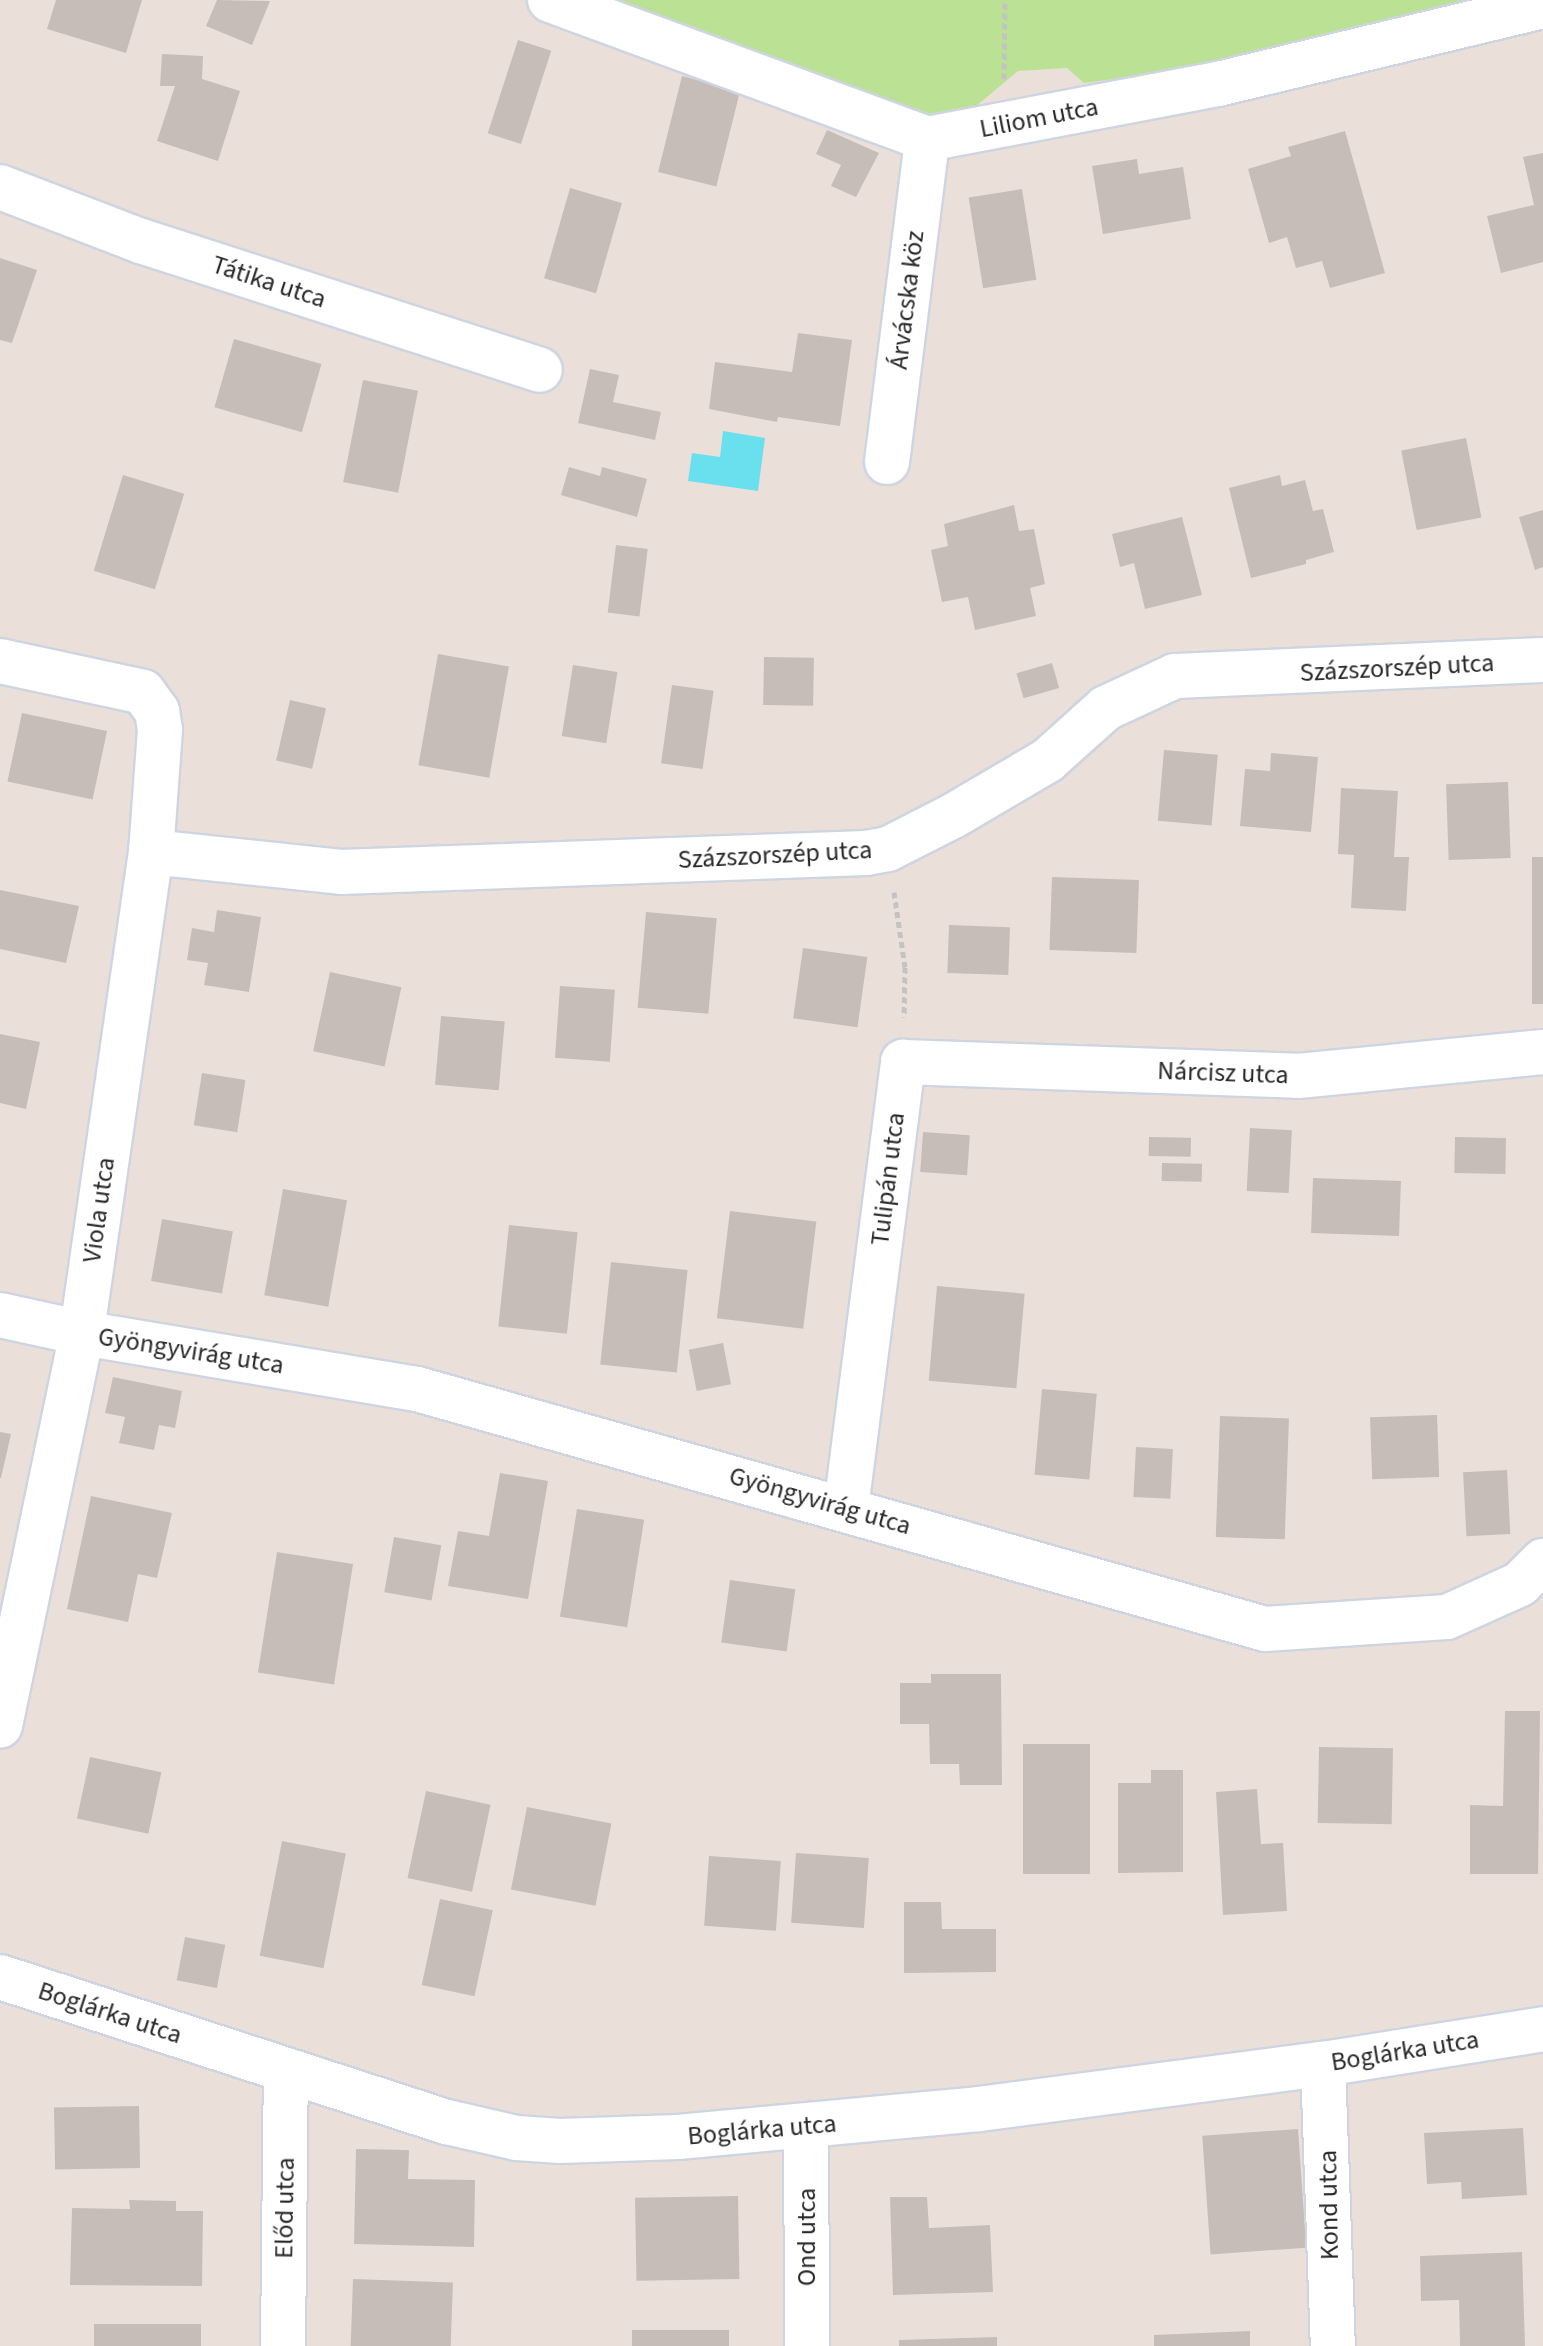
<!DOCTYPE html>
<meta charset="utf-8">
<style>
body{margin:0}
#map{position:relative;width:1543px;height:2346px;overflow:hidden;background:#ebe0d9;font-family:"Source Sans 3",sans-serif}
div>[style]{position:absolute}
.green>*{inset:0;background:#bbe294}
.water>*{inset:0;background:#6ae0ee}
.building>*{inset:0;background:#c6bdb9;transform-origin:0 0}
.path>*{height:5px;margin-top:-2.5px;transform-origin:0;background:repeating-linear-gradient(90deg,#c3c3c3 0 6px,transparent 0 10px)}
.roads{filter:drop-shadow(2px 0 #ced5e1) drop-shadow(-2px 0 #ced5e1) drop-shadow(0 2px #ced5e1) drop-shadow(0 -2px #ced5e1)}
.minor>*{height:44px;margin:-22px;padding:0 22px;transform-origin:22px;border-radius:22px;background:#fff}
span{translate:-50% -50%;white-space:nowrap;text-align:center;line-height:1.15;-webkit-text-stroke:8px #fff;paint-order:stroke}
.street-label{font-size:26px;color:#282828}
</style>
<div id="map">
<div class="green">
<div style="clip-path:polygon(596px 0,1465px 0,1217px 65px,1084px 83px,1067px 68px,1018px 71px,963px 117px,926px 122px)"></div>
</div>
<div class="water">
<div style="clip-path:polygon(723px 431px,765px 438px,758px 491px,688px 481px,692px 453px,720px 457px)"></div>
</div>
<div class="building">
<div style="clip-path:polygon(56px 0,142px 0,126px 53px,47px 29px)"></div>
<div style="clip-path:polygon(217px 0,270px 1px,252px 45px,206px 26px)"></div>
<div style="left:518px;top:40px;width:35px;height:98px;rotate:18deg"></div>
<div style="clip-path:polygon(162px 54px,203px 56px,202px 79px,240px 91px,218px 161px,157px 141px,175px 86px,160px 86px)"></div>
<div style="left:682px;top:76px;width:60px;height:99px;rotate:14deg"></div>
<div style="clip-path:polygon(827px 130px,879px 153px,856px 197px,831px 186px,841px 165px,816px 154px)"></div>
<div style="clip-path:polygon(1345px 131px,1385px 273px,1330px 288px,1322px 261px,1296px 268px,1287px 237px,1269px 243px,1248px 169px,1291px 156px,1288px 147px)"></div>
<div style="clip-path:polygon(1543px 153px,1543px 262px,1501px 273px,1487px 216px,1534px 205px,1523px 157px)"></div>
<div style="clip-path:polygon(1137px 159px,1139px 174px,1183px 167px,1191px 219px,1103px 234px,1092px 166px)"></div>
<div style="left:570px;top:188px;width:54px;height:94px;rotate:16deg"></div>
<div style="left:1022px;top:189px;width:92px;height:54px;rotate:81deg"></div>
<div style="clip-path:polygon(0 258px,37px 270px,12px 343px,0 340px)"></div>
<div style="clip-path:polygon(798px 333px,852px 340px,840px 426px,778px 417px,777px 422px,709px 409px,715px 362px,792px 372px)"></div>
<div style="left:234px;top:339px;width:91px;height:71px;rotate:16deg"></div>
<div style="clip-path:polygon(590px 369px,619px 375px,613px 402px,661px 412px,655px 440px,578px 423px)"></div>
<div style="left:363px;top:380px;width:56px;height:104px;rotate:11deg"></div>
<div style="left:1466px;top:438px;width:81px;height:66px;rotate:79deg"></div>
<div style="clip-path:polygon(569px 467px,600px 476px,602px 467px,647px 479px,637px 517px,561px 495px)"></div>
<div style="left:123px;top:475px;width:64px;height:100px;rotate:17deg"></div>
<div style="clip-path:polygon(1280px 475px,1282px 486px,1305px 480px,1313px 511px,1323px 509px,1334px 552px,1306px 560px,1306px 564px,1251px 578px,1229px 488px)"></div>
<div style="clip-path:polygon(1014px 505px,1019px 531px,1034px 529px,1045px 584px,1030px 588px,1036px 616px,975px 630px,968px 597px,942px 602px,931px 550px,948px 546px,944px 524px)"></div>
<div style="clip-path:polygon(1543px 510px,1543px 567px,1535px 570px,1519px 517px)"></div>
<div style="clip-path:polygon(1182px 517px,1202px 595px,1145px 609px,1134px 563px,1120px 567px,1112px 534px)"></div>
<div style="left:616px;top:545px;width:32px;height:68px;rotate:7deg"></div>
<div style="left:438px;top:654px;width:72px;height:113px;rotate:10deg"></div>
<div style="left:764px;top:657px;width:50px;height:48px;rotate:1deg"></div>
<div style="left:1052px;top:663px;width:26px;height:37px;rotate:74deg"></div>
<div style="left:573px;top:665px;width:45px;height:72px;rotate:9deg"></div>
<div style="left:672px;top:685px;width:42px;height:79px;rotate:8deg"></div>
<div style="left:290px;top:700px;width:37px;height:62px;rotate:13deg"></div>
<div style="left:22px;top:713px;width:87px;height:70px;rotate:12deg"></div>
<div style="left:1164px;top:750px;width:54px;height:71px;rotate:5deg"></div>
<div style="clip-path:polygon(1271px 753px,1318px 757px,1311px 832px,1240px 826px,1245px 769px,1270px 771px)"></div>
<div style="left:1508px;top:782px;width:76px;height:62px;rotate:88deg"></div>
<div style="clip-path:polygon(1341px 788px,1398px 791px,1394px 857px,1409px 857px,1406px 911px,1351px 908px,1354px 855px,1338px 854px)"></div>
<div style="left:1532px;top:857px;width:11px;height:147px"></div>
<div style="left:1052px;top:877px;width:87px;height:73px;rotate:2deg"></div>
<div style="clip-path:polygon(0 890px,79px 906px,66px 963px,0 949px)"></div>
<div style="clip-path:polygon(217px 910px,261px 917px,249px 992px,204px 985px,208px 963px,187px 960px,192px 928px,214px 932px)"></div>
<div style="left:646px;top:912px;width:71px;height:96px;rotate:5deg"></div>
<div style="left:949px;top:925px;width:61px;height:48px;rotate:2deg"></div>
<div style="left:803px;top:948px;width:65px;height:71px;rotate:8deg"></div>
<div style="left:330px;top:972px;width:73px;height:81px;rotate:12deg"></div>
<div style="left:560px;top:986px;width:55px;height:72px;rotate:4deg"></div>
<div style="left:441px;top:1016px;width:64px;height:69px;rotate:5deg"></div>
<div style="clip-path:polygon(0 1034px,40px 1042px,26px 1109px,0 1103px)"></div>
<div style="left:202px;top:1073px;width:44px;height:53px;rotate:9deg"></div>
<div style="left:1250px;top:1128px;width:42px;height:63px;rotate:3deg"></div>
<div style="left:923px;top:1132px;width:47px;height:40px;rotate:4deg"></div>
<div style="left:1149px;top:1137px;width:42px;height:19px;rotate:1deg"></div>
<div style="left:1455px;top:1137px;width:51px;height:36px;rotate:1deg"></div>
<div style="left:1162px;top:1163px;width:40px;height:18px;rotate:1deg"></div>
<div style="left:1313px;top:1178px;width:88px;height:55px;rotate:2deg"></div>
<div style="left:283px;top:1189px;width:65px;height:108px;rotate:10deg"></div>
<div style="left:730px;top:1211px;width:87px;height:108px;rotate:7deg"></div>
<div style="left:162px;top:1219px;width:72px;height:63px;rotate:10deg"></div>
<div style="left:509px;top:1225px;width:69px;height:102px;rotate:6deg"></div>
<div style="left:611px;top:1262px;width:77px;height:103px;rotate:6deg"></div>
<div style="left:937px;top:1286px;width:88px;height:95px;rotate:5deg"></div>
<div style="left:723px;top:1343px;width:42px;height:35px;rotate:79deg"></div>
<div style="clip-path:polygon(113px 1377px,182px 1391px,175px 1428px,159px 1425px,154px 1450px,119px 1443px,125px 1417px,105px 1413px)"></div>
<div style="left:1042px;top:1389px;width:55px;height:86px;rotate:5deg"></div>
<div style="left:1437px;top:1415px;width:62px;height:67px;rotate:88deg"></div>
<div style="left:1220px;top:1416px;width:69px;height:121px;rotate:2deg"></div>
<div style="clip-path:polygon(0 1432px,11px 1434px,1px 1478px,0 1478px)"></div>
<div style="left:1136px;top:1447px;width:37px;height:50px;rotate:3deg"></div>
<div style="left:1507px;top:1470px;width:64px;height:44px;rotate:87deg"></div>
<div style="clip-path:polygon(500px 1473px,548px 1481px,528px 1599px,448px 1586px,458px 1531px,489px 1536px)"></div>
<div style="clip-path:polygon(91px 1496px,172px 1513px,157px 1578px,138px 1574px,128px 1622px,67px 1609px)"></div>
<div style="left:577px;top:1509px;width:68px;height:109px;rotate:9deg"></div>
<div style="left:394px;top:1537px;width:48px;height:56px;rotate:10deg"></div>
<div style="left:277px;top:1552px;width:77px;height:122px;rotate:9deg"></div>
<div style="left:730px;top:1580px;width:66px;height:63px;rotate:8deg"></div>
<div style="clip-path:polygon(931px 1674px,1001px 1674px,1002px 1785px,960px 1785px,959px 1764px,930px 1764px,929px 1724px,900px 1724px,900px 1683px,931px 1683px)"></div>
<div style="clip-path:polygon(1505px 1711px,1540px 1711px,1538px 1874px,1470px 1874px,1470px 1805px,1503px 1806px)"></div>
<div style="left:1090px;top:1744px;width:130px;height:67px;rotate:90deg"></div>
<div style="left:1319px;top:1747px;width:74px;height:76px;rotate:1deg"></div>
<div style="left:90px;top:1757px;width:73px;height:63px;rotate:12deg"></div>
<div style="clip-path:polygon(1151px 1770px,1183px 1770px,1183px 1872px,1118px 1873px,1118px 1783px,1151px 1783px)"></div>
<div style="clip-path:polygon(1257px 1789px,1261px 1844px,1283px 1843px,1287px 1911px,1223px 1915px,1216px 1792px)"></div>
<div style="left:426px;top:1791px;width:66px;height:89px;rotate:12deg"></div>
<div style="left:527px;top:1807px;width:86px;height:84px;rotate:11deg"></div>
<div style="left:282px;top:1841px;width:65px;height:117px;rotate:11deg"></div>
<div style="left:796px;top:1853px;width:73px;height:70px;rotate:4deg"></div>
<div style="left:709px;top:1856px;width:72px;height:70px;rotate:4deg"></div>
<div style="left:440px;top:1899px;width:54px;height:88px;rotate:12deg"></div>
<div style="clip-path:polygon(904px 1902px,941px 1902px,942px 1929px,996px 1929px,996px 1972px,904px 1973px)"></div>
<div style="left:185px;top:1937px;width:41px;height:44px;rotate:11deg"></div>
<div style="left:139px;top:2106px;width:62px;height:85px;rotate:89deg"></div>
<div style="clip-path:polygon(1523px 2128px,1527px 2195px,1462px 2199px,1461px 2182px,1427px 2184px,1424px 2133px)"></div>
<div style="left:1298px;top:2129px;width:119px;height:96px;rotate:86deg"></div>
<div style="clip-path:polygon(356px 2149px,409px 2150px,408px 2179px,475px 2180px,474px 2247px,354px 2244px)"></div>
<div style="left:738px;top:2196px;width:83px;height:103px;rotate:89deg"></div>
<div style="clip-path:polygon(890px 2197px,927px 2197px,929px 2228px,990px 2225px,993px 2292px,893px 2295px)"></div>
<div style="clip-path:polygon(129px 2200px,176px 2201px,176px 2211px,203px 2211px,202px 2286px,70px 2285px,72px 2208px,130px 2209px)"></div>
<div style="clip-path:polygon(1522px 2252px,1525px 2346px,1460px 2346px,1459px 2300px,1421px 2301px,1420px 2256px)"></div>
<div style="left:353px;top:2279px;width:100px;height:67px;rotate:2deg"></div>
<div style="left:201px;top:2324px;width:22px;height:107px;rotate:90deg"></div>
<div style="left:729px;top:2330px;width:16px;height:97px;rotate:90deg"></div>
<div style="clip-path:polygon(1250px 2331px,1250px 2346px,1154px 2346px,1154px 2335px)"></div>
<div style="clip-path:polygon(997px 2337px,997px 2346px,899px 2346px,899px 2340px)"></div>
</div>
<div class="path">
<div style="left:1004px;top:79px;width:79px;rotate:-89.3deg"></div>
<div style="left:894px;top:892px;width:76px;rotate:81.7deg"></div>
<div style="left:905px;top:967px;width:50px;rotate:91.1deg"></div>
</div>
<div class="roads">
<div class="minor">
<div style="left:550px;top:0;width:402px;rotate:20.2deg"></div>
<div style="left:927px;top:139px;width:296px;rotate:-10.7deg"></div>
<div style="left:1218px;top:84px;width:334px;rotate:-13.5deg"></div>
<div style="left:0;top:187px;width:151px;rotate:21deg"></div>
<div style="left:141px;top:241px;width:419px;rotate:17.9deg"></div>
<div style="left:887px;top:462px;width:325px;rotate:-82.9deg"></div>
<div style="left:0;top:661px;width:146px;rotate:12.2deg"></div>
<div style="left:143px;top:692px;width:24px;rotate:54deg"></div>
<div style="left:157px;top:711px;width:19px;rotate:81deg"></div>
<div style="left:160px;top:730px;width:122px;rotate:94.2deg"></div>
<div style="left:151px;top:852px;width:486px;rotate:98.2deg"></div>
<div style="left:82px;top:1333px;width:401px;rotate:101.8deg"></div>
<div style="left:151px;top:852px;width:191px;rotate:6deg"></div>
<div style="left:341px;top:872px;width:525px;rotate:-2.07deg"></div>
<div style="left:866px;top:853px;width:22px;rotate:-10deg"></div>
<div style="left:888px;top:849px;width:73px;rotate:-26.9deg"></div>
<div style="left:953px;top:816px;width:110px;rotate:-30.5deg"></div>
<div style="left:1048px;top:760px;width:78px;rotate:-41.9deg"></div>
<div style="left:1106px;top:708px;width:76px;rotate:-24.9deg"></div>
<div style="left:1175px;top:676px;width:368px;rotate:-2.5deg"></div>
<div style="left:0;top:1315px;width:84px;rotate:12.4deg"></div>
<div style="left:82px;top:1333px;width:340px;rotate:9.5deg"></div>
<div style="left:417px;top:1389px;width:881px;rotate:15.8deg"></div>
<div style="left:1265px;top:1629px;width:182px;rotate:-3.8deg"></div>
<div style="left:1447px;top:1617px;width:80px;rotate:-24.3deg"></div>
<div style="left:1520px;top:1584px;width:33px;rotate:-45deg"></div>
<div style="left:846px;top:1508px;width:450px;rotate:-82.7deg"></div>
<div style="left:903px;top:1062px;width:395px;rotate:2deg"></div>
<div style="left:1298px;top:1076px;width:246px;rotate:-5.6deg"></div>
<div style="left:0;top:1977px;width:470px;rotate:18deg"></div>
<div style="left:447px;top:2122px;width:72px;rotate:12.9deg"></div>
<div style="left:517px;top:2138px;width:43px;rotate:4deg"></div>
<div style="left:560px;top:2141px;width:118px;rotate:-1.9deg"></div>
<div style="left:678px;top:2137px;width:302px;rotate:-5.3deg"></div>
<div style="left:979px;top:2109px;width:347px;rotate:-7.5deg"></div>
<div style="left:1323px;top:2064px;width:223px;rotate:-9deg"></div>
<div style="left:1323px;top:2064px;width:282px;rotate:88deg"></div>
<div style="left:806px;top:2127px;width:219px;rotate:89.7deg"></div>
<div style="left:283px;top:2346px;width:276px;rotate:-89.4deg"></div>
</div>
</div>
<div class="street-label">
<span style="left:1039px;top:118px;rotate:-11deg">Liliom utca</span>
<span style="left:269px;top:282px;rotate:18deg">Tátika utca</span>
<span style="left:907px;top:300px;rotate:-83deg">Árvácska köz</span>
<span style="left:1397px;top:668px;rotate:-3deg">Százszorszép utca</span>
<span style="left:775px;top:855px;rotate:-3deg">Százszorszép utca</span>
<span style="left:1223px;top:1073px;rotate:2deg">Nárcisz utca</span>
<span style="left:888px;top:1179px;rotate:-83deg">Tulipán utca</span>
<span style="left:99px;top:1210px;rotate:-82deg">Viola utca</span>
<span style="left:191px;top:1351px;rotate:9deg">Gyöngyvirág utca</span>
<span style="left:820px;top:1501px;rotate:16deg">Gyöngyvirág utca</span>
<span style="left:110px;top:2013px;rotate:18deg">Boglárka utca</span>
<span style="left:1405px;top:2051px;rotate:-9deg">Boglárka utca</span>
<span style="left:762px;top:2130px;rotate:-5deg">Boglárka utca</span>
<span style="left:1329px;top:2205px;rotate:-91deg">Kond utca</span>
<span style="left:285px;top:2208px;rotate:-89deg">Előd utca</span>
<span style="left:807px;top:2237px;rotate:-90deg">Ond utca</span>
</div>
</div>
